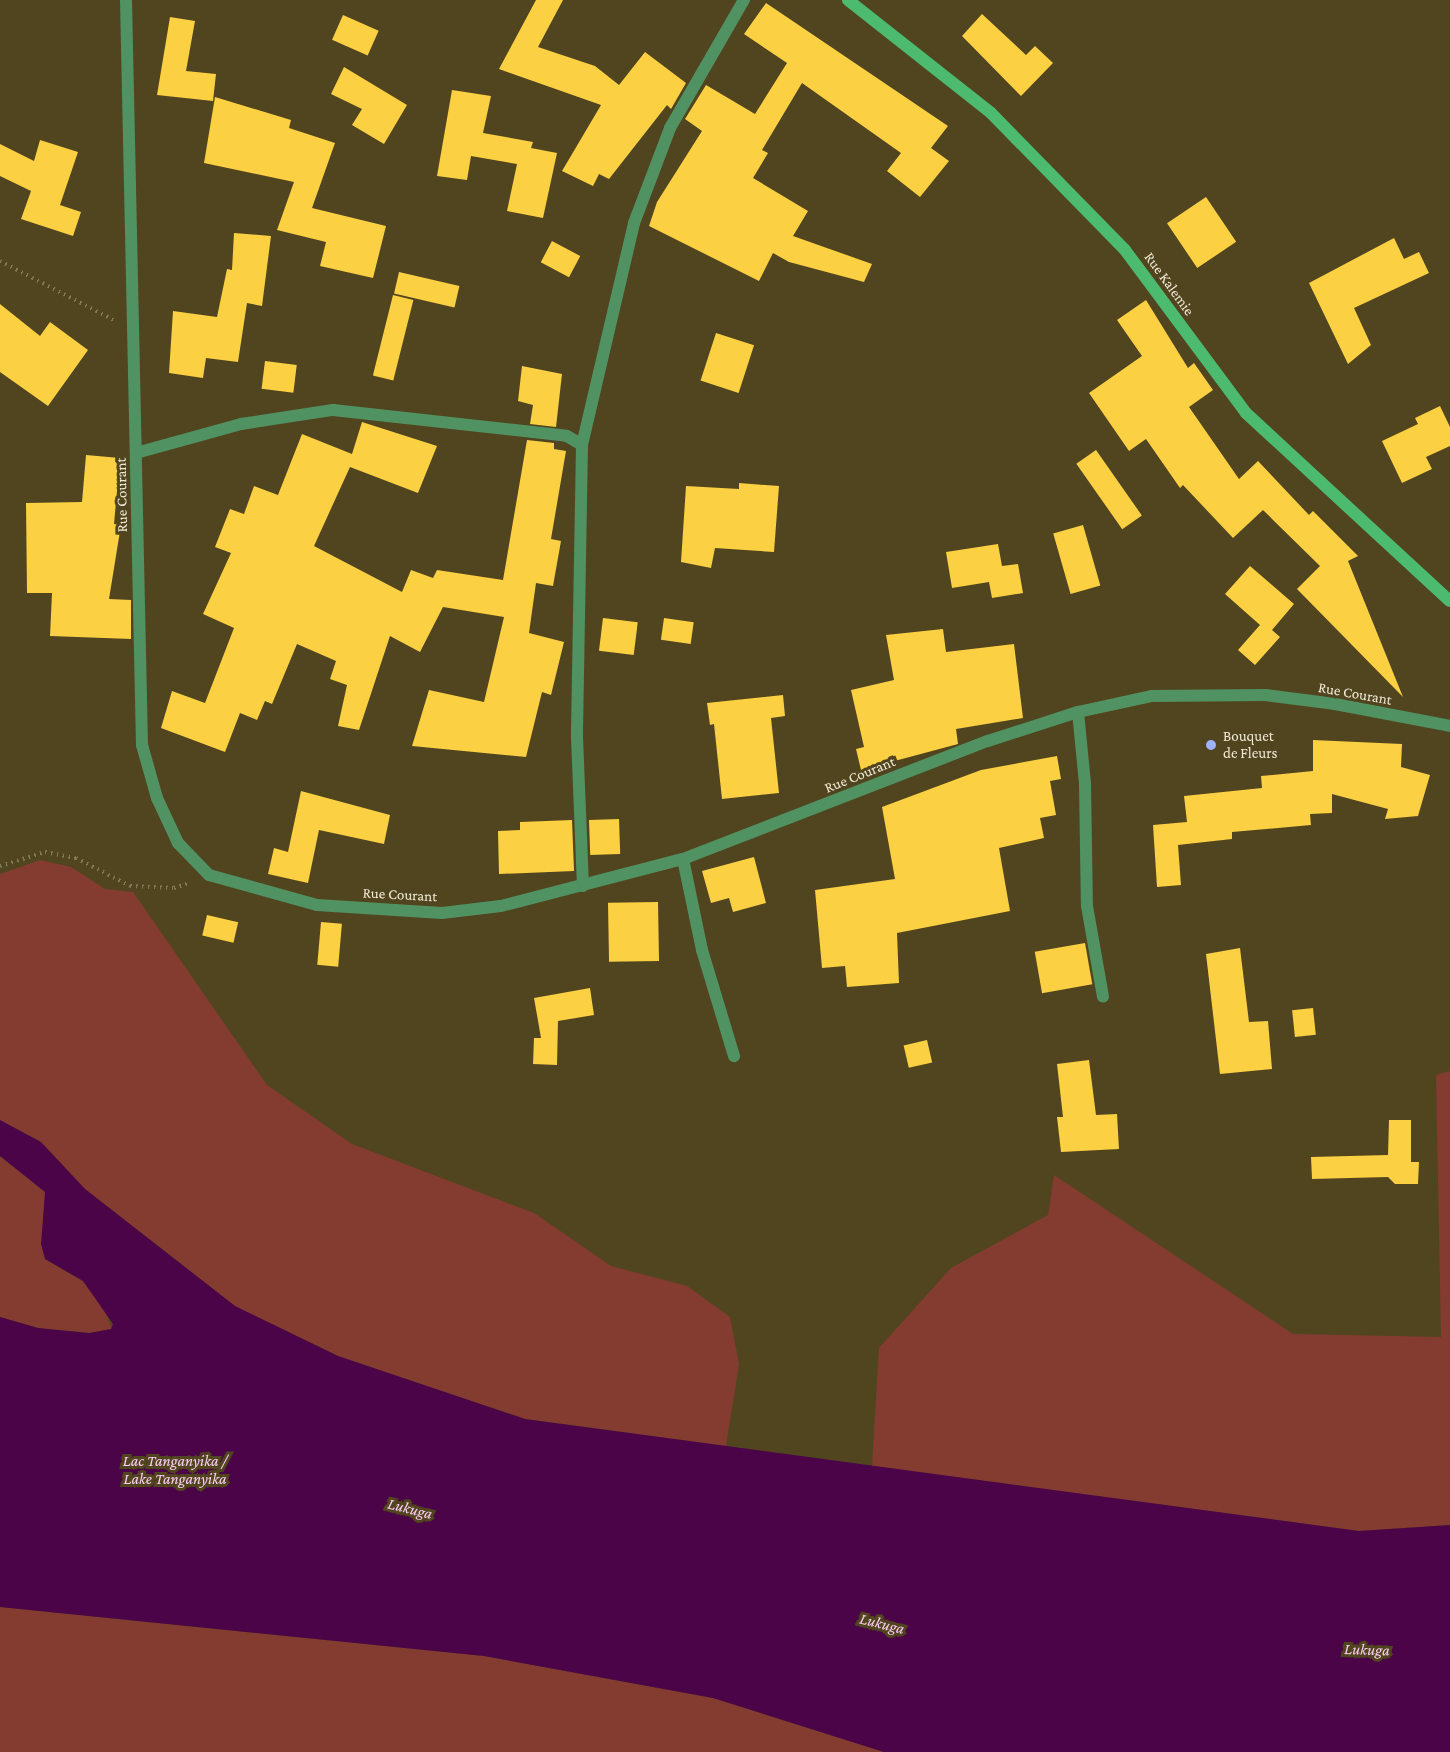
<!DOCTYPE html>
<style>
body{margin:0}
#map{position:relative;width:1450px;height:1752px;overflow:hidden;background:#51451f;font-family:"Crimson Pro",serif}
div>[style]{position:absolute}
.green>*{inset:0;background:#853c30}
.water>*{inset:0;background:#4c0448}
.building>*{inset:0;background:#fbd042;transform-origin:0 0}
.path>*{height:4px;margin-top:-2px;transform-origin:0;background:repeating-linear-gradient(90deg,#837958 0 1.5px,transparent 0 6px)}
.street>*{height:12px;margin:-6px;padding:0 6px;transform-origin:6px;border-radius:6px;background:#519263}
.secondary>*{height:12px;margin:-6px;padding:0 6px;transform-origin:6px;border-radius:6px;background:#4cbb70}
.dots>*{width:16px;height:16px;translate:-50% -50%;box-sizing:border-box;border:3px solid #51451f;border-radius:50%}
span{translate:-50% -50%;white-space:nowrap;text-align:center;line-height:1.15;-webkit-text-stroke:6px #51451f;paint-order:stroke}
.street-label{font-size:15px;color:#f0e9d4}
.poi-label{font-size:15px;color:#f0e9d4}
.left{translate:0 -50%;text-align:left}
.water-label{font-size:16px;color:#fecef6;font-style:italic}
</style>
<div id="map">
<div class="green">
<div style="clip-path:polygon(40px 860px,71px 867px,105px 889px,133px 892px,267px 1085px,352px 1144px,534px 1213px,611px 1266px,687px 1286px,730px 1317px,739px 1364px,726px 1446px,525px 1419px,338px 1356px,235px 1306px,85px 1189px,41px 1142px,0 1120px,0 874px)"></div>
<div style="clip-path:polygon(1450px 1071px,1450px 1525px,1359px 1531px,872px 1466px,879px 1348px,951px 1268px,1048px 1215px,1054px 1175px,1293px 1334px,1441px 1337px,1436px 1075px)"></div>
<div style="clip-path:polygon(0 1156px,45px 1192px,45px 1259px,83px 1281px,103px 1306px,112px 1329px,89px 1333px,38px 1328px,0 1317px)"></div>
<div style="clip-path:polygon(0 1607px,484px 1656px,713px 1698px,884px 1752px,0 1752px)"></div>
</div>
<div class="water">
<div style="clip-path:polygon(0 1120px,41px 1142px,85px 1189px,235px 1306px,338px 1356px,525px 1419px,1359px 1531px,1450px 1525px,1450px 1752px,884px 1752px,713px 1698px,484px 1656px,0 1607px,0 1317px,38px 1328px,89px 1333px,111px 1329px,113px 1324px,83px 1281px,45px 1259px,41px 1244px,45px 1192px,0 1156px)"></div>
</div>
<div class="building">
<div style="clip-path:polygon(536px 0,563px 0,538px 47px,595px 66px,619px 85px,645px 52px,686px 83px,671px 109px,667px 105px,609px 179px,599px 174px,593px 186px,562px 171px,601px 105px,499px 69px)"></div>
<div style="clip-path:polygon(766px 3px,948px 126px,931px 148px,949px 161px,920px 197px,887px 171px,901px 153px,802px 83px,762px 150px,768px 153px,753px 178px,808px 211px,793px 236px,872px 264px,864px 282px,789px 262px,773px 253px,759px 281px,649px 226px,657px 202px,702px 131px,685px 119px,706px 85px,755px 114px,787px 63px,744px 34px)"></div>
<div style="clip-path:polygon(982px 14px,1026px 55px,1035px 46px,1053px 63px,1021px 96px,962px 36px)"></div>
<div style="left:343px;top:15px;width:39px;height:27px;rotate:24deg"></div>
<div style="clip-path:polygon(170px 17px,195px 21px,186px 71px,216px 74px,213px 101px,157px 95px)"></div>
<div style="clip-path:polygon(344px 67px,407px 105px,384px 144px,352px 125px,362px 109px,331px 94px)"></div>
<div style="clip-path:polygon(452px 90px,491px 96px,483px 133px,533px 142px,531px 148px,557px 153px,543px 218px,507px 211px,517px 164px,471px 156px,467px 180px,437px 176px)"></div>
<div style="clip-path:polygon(215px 97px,291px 120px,289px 128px,335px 143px,312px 208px,386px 226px,373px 278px,320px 266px,326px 242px,277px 230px,294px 182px,204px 163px)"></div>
<div style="clip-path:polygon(40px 140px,78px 152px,60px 205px,81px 212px,73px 236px,21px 219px,31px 191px,0 176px,0 144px,34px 161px)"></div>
<div style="left:1206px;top:197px;width:54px;height:47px;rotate:56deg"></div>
<div style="clip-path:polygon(234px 233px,271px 236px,262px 306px,247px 303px,238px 362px,206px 358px,203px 378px,169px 373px,173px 311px,217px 317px,227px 269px,232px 270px)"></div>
<div style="clip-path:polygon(1394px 238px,1404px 259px,1419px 252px,1429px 273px,1354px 308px,1371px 345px,1348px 364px,1309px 283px)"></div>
<div style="left:552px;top:241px;width:32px;height:24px;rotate:28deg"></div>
<div style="left:399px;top:272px;width:62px;height:22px;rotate:13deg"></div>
<div style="left:393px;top:295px;width:21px;height:83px;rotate:14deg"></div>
<div style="clip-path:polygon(1146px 300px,1188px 368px,1194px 363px,1213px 390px,1189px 407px,1239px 479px,1258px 461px,1309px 515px,1313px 511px,1358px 556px,1348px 561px,1403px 697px,1297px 589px,1320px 566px,1263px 510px,1233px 538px,1183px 485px,1180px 488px,1146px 439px,1129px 451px,1089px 393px,1142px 356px,1117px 320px)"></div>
<div style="clip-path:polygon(0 304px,40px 336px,50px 322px,88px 350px,48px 406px,0 372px)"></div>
<div style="left:716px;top:333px;width:40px;height:50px;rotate:18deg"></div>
<div style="left:265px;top:361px;width:32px;height:28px;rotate:7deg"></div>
<div style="clip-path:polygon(522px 366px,562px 374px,556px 427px,530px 424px,533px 405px,518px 401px)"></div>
<div style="clip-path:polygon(1440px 406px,1450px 427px,1450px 446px,1426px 457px,1432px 469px,1402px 483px,1382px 441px,1418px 424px,1415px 418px)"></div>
<div style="clip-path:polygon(362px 422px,437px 446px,418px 493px,350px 467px,314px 546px,402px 592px,411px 570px,433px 578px,437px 570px,503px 580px,527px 440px,554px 443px,554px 449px,566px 451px,551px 539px,561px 541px,553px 586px,536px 583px,529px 633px,564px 642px,551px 695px,542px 692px,526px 757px,412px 746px,429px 690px,484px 702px,504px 617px,443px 607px,420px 652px,390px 636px,359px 730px,338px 726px,347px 685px,330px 679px,336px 661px,297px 644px,272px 704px,265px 701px,257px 720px,240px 713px,225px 752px,161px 728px,172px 691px,205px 703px,234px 628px,203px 614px,231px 553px,215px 547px,230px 509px,244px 514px,254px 486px,278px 495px,302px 434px,352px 454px)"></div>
<div style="left:1096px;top:450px;width:80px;height:24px;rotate:55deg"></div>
<div style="clip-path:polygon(86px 455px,120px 458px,114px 524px,121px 525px,109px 599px,131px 600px,131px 639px,50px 636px,52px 593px,27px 593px,26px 503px,82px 502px)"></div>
<div style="clip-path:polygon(739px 483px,779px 486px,774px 552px,715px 548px,711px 568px,681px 562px,686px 486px,739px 489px)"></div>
<div style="left:1083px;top:525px;width:63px;height:31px;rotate:74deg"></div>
<div style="clip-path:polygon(998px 544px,1002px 566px,1018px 564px,1023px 593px,992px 598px,989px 582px,952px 588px,946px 552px)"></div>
<div style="clip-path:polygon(1250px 566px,1294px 604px,1272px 630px,1280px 637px,1255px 665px,1238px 650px,1260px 625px,1225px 594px)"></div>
<div style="left:603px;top:618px;width:35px;height:33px;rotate:7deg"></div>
<div style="left:664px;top:618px;width:30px;height:22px;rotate:8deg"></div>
<div style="clip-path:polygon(943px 629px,946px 652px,1014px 644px,1023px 718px,956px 729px,958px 744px,861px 770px,856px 749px,864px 747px,851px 690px,894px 680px,886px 635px)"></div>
<div style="clip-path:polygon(783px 695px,785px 716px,771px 718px,779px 793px,722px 799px,714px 724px,710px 725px,707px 703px)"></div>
<div style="clip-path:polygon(1313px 740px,1402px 744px,1401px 767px,1430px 775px,1418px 816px,1385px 819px,1388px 809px,1332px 794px,1332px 813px,1310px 814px,1311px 825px,1232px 832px,1232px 839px,1178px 845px,1181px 885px,1157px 887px,1153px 825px,1187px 822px,1184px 796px,1262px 788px,1261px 776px,1313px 771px)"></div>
<div style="clip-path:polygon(1057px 756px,1061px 779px,1050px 781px,1056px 815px,1040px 818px,1044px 838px,999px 848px,1010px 911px,897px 933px,899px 983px,847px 987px,845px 966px,822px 968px,815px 890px,895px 879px,882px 807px,981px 770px)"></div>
<div style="clip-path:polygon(301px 791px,390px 815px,384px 844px,319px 830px,308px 883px,268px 874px,274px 848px,288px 852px)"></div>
<div style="left:619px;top:819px;width:35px;height:30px;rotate:88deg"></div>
<div style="clip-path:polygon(572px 820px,574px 871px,499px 874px,498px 831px,520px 830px,520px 822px)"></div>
<div style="clip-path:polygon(754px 857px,766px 903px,733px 912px,729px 898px,711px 903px,702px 871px)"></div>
<div style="left:658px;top:902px;width:59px;height:50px;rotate:89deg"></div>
<div style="left:207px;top:915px;width:32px;height:21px;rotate:13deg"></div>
<div style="left:321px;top:922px;width:21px;height:43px;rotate:5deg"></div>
<div style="left:1085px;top:943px;width:42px;height:51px;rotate:80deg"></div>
<div style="clip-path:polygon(1240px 948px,1249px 1022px,1268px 1021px,1272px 1069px,1220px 1074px,1206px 954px)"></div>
<div style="clip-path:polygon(590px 988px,594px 1015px,558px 1021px,557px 1065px,533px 1064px,534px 1038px,541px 1038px,534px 998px)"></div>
<div style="left:1313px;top:1008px;width:27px;height:21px;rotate:84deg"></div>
<div style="left:927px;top:1040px;width:23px;height:24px;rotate:77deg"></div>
<div style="clip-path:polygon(1089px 1060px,1096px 1115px,1117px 1114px,1119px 1149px,1061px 1152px,1057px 1117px,1063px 1117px,1057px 1064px)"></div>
<div style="clip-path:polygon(1389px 1120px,1411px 1120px,1411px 1162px,1419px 1162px,1418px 1184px,1395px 1184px,1388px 1177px,1312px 1179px,1311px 1157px,1388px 1155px)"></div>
</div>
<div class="path">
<div style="left:0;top:261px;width:128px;rotate:27.4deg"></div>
<div style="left:0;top:866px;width:47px;rotate:-17.3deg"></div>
<div style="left:45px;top:852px;width:32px;rotate:11deg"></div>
<div style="left:76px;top:858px;width:61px;rotate:27.4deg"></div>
<div style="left:130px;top:886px;width:44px;rotate:2.6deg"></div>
<div style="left:174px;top:888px;width:16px;rotate:-18deg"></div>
</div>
<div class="street">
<div style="left:126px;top:0;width:745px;rotate:88.77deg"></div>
<div style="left:142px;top:745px;width:55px;rotate:74.2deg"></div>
<div style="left:157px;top:798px;width:50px;rotate:65deg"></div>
<div style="left:178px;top:843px;width:45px;rotate:45.9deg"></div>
<div style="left:209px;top:875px;width:112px;rotate:15.5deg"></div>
<div style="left:317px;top:905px;width:125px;rotate:3.7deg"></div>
<div style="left:442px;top:913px;width:59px;rotate:-6.8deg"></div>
<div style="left:501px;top:906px;width:188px;rotate:-14.5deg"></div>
<div style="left:683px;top:859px;width:327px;rotate:-21.2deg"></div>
<div style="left:988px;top:741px;width:95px;rotate:-17.9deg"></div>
<div style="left:1078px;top:712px;width:76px;rotate:-12.2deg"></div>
<div style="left:1152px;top:696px;width:113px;rotate:-0.5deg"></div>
<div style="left:1265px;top:695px;width:71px;rotate:7.3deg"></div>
<div style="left:1335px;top:704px;width:117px;rotate:10.8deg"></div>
<div style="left:582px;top:445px;width:228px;rotate:-76.8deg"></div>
<div style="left:634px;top:223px;width:102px;rotate:-69.2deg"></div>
<div style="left:670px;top:128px;width:148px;rotate:-60deg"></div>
<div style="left:136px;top:453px;width:109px;rotate:-15.4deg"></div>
<div style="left:241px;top:424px;width:93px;rotate:-8.7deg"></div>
<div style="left:333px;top:410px;width:235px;rotate:6.3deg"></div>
<div style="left:567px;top:436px;width:17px;rotate:31deg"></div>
<div style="left:582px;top:445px;width:292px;rotate:91deg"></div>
<div style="left:577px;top:737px;width:149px;rotate:87.7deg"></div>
<div style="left:1078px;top:712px;width:72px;rotate:84.4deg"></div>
<div style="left:1085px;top:784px;width:122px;rotate:89.1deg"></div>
<div style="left:1087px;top:906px;width:92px;rotate:80deg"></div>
<div style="left:683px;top:859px;width:93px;rotate:78.2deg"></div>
<div style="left:702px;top:950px;width:111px;rotate:73.2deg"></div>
</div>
<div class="secondary">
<div style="left:848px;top:0;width:182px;rotate:38.3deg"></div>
<div style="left:991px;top:113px;width:192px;rotate:45.6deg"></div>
<div style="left:1125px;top:250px;width:203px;rotate:53.4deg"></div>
<div style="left:1246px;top:413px;width:277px;rotate:42.7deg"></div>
</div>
<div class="dots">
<div style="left:1211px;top:745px;background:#9eb3fd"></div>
</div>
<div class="street-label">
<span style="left:1169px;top:284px;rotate:54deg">Rue Kalemie</span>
<span style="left:122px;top:495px;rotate:-91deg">Rue Courant</span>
<span style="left:1355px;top:694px;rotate:10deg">Rue Courant</span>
<span style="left:860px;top:775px;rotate:-22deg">Rue Courant</span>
<span style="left:400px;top:895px;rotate:3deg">Rue Courant</span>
</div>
<div class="poi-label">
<span class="left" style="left:1223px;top:745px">Bouquet<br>de Fleurs</span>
</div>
<div class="water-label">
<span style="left:175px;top:1470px">Lac Tanganyika /<br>Lake Tanganyika</span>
<span style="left:410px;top:1509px;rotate:14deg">Lukuga</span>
<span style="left:882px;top:1624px;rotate:14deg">Lukuga</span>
<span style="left:1367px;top:1650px;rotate:2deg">Lukuga</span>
</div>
</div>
